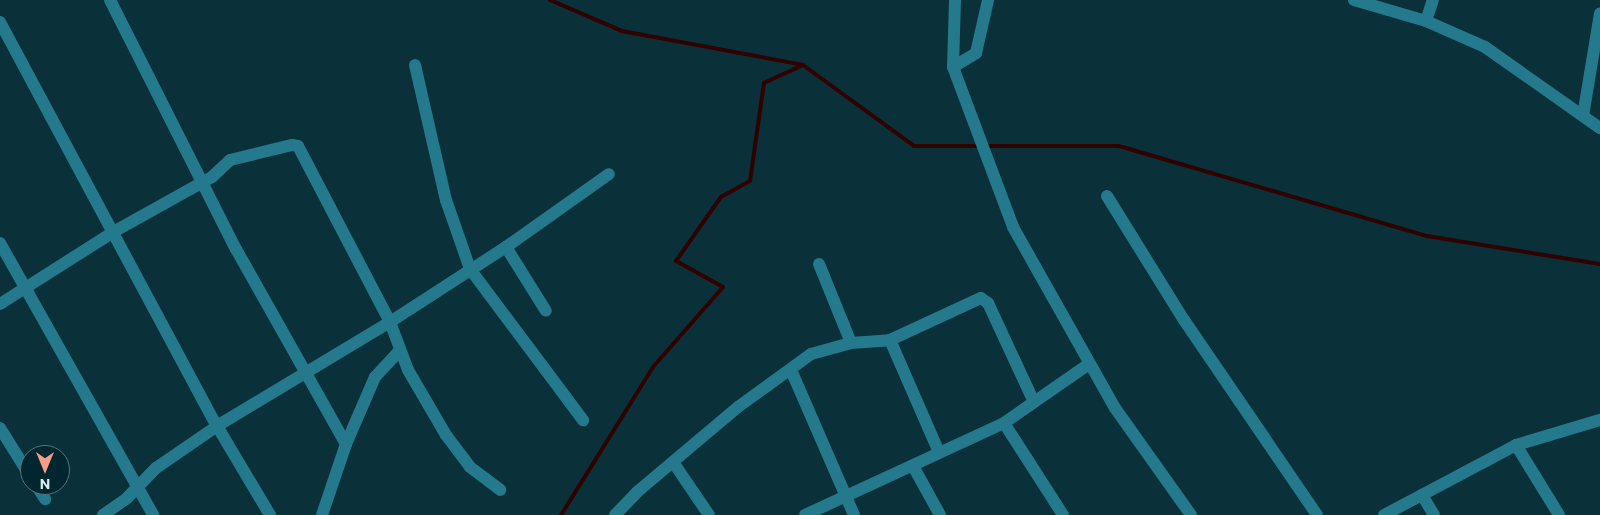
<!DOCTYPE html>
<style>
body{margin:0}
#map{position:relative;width:1600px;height:515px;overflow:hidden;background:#0a303a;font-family:Commissioner,sans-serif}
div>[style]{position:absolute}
.stream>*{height:4px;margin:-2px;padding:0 2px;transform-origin:2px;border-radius:2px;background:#2f0200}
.minor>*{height:12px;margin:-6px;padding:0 6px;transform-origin:6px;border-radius:6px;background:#25798d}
span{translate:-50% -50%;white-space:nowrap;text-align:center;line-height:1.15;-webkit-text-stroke:5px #002630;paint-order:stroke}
.north{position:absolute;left:20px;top:445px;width:50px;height:50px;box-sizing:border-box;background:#002630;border:1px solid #56757e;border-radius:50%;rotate:180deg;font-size:14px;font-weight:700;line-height:20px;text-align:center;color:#d8ecf2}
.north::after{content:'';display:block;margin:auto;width:18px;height:22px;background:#f49e89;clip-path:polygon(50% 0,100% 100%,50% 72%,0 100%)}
</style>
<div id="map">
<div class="stream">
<div style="left:550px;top:0;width:78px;rotate:23.3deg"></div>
<div style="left:622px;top:31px;width:184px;rotate:10.6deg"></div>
<div style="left:803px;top:65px;width:137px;rotate:36.1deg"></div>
<div style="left:914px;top:146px;width:65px"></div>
<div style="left:986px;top:146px;width:133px"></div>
<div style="left:1119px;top:146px;width:321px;rotate:16.3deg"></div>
<div style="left:1427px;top:236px;width:175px;rotate:9.2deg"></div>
<div style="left:561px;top:515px;width:174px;rotate:-58.1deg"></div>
<div style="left:653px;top:367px;width:106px;rotate:-48.8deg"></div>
<div style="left:723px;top:287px;width:54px;rotate:-151deg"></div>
<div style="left:676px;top:261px;width:78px;rotate:-54.9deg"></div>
<div style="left:721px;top:197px;width:33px;rotate:-29deg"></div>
<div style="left:750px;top:181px;width:99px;rotate:-81.9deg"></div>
<div style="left:764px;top:83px;width:43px;rotate:-24.8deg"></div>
</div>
<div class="minor">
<div style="left:110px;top:0;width:279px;rotate:63.2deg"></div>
<div style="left:236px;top:249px;width:224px;rotate:60.6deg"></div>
<div style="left:955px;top:0;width:67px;rotate:91.7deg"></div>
<div style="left:953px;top:67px;width:171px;rotate:69.4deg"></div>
<div style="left:1013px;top:227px;width:208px;rotate:60.6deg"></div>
<div style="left:1115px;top:408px;width:131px;rotate:54.6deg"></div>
<div style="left:1354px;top:0;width:75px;rotate:16.3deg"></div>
<div style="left:1426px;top:21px;width:64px;rotate:23.8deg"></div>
<div style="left:1485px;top:47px;width:141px;rotate:35.2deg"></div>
<div style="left:1426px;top:21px;width:22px;rotate:-72deg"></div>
<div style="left:0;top:22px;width:459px;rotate:61.8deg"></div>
<div style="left:217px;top:426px;width:104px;rotate:59.2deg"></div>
<div style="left:415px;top:65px;width:139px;rotate:77.1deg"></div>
<div style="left:446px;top:200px;width:73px;rotate:70.8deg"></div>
<div style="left:470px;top:269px;width:189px;rotate:53.2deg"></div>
<div style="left:953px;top:67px;width:27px;rotate:-31deg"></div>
<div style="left:976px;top:53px;width:54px;rotate:-77.2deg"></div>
<div style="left:1583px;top:116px;width:104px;rotate:-80.6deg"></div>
<div style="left:1107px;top:196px;width:146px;rotate:58.2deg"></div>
<div style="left:1184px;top:320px;width:236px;rotate:55.7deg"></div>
<div style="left:0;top:243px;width:312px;rotate:60.6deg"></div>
<div style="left:506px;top:247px;width:75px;rotate:58deg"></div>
<div style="left:819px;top:264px;width:85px;rotate:67.9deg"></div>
<div style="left:0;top:304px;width:136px;rotate:-32.4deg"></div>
<div style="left:115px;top:231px;width:111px;rotate:-29.1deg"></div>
<div style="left:212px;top:177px;width:25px;rotate:-43deg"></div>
<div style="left:230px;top:160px;width:64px;rotate:-13.6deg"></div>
<div style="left:292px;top:145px;width:6px;rotate:9deg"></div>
<div style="left:298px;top:146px;width:199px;rotate:62.4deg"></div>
<div style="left:390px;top:322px;width:51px;rotate:69.4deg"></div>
<div style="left:408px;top:370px;width:75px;rotate:59.7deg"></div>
<div style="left:446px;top:435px;width:40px;rotate:53deg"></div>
<div style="left:470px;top:467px;width:38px;rotate:37deg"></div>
<div style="left:890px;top:340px;width:122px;rotate:66.4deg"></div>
<div style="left:791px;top:370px;width:158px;rotate:66.5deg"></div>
<div style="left:1004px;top:423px;width:109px;rotate:57.3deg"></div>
<div style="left:0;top:428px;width:57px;rotate:58deg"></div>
<div style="left:1516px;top:445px;width:82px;rotate:58.4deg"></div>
<div style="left:673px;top:462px;width:64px;rotate:55.8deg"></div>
<div style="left:913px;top:466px;width:56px;rotate:61.1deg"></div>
<div style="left:36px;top:485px;width:17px;rotate:57deg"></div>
<div style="left:1422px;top:495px;width:23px;rotate:59deg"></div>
<div style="left:103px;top:515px;width:29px;rotate:-35deg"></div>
<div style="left:127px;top:498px;width:42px;rotate:-46deg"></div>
<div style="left:156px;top:468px;width:74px;rotate:-34.5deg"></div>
<div style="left:217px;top:426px;width:202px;rotate:-31deg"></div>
<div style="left:390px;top:322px;width:138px;rotate:-32.9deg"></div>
<div style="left:506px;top:247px;width:126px;rotate:-35.3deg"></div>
<div style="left:322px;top:515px;width:75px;rotate:-71.3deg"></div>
<div style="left:346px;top:444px;width:73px;rotate:-66.6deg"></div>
<div style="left:375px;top:377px;width:35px;rotate:-47deg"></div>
<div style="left:615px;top:515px;width:32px;rotate:-46deg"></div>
<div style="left:637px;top:492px;width:132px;rotate:-40.1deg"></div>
<div style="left:738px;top:407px;width:90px;rotate:-36deg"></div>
<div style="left:811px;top:354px;width:41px;rotate:-15.4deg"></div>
<div style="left:851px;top:343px;width:39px;rotate:-4deg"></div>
<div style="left:890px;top:340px;width:100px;rotate:-24.8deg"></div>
<div style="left:981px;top:298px;width:9px;rotate:36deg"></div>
<div style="left:988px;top:303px;width:109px;rotate:65.1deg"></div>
<div style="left:805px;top:515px;width:219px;rotate:-24.8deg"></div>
<div style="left:1004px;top:423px;width:103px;rotate:-34.8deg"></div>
<div style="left:1384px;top:515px;width:149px;rotate:-27.9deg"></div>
<div style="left:1516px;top:445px;width:88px;rotate:-16.6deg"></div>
</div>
<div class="north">N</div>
</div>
